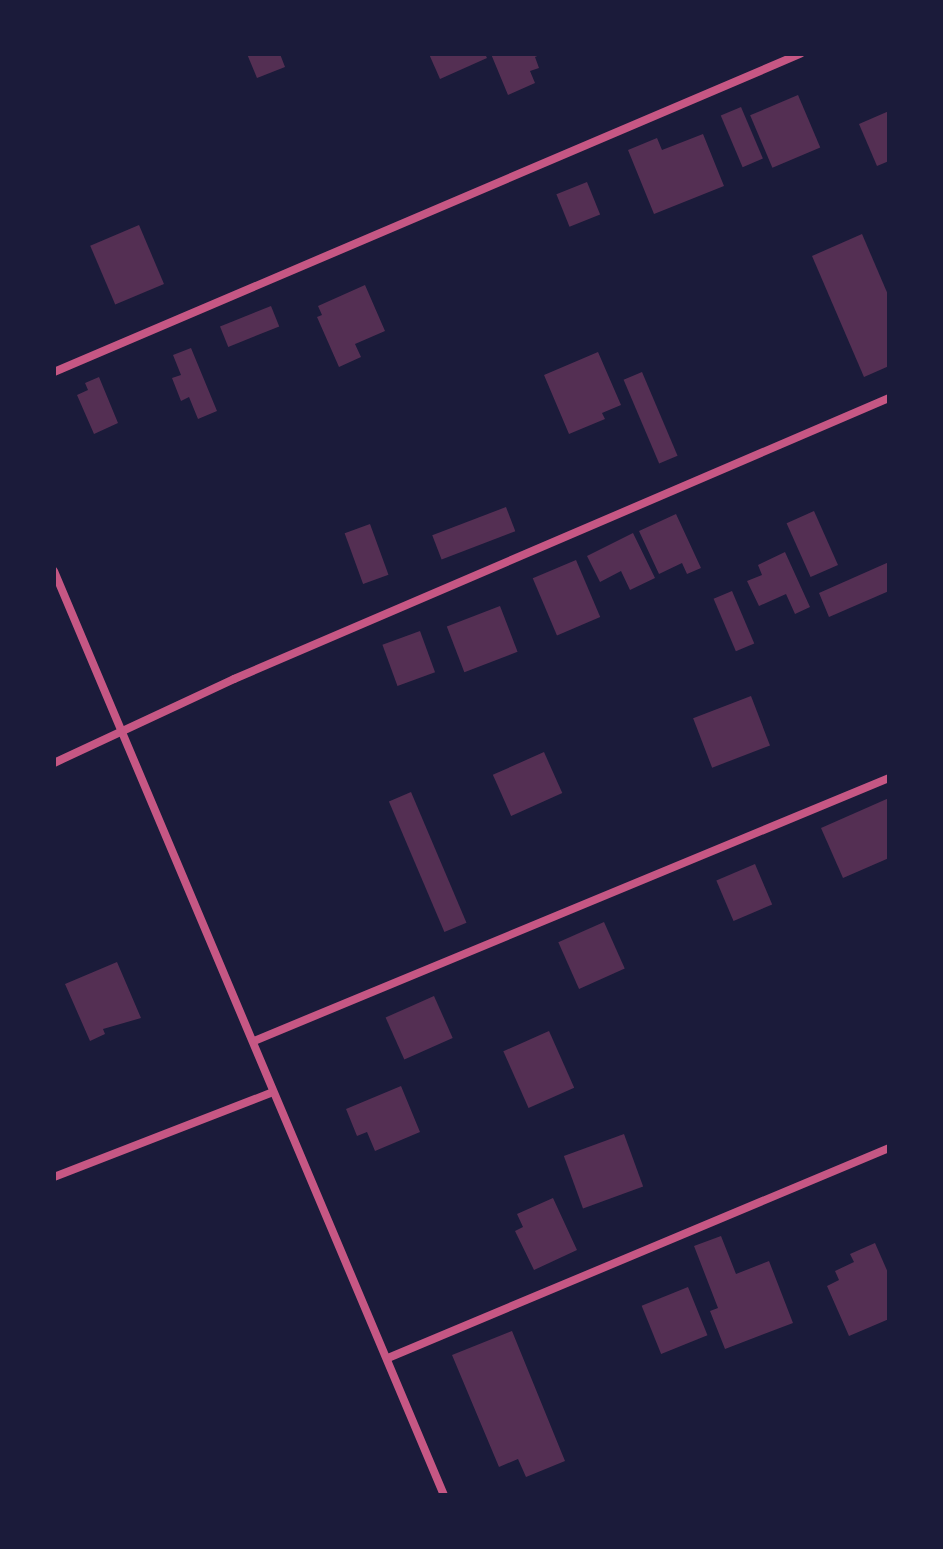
<!DOCTYPE html>
<style>
body{margin:0}
#map{position:relative;width:943px;height:1549px;overflow:hidden;background:#1b1b3a;font-family:"Fira Sans Condensed",sans-serif}
div>[style]{position:absolute}
.building>*{inset:0;background:#542f53;transform-origin:0 0}
.minor>*{height:8px;margin:-4px;padding:0 4px;transform-origin:4px;border-radius:4px;background:#c65784}
span{translate:-50% -50%;white-space:nowrap;text-align:center;line-height:1.15;-webkit-text-stroke:6px #1b1b3a;paint-order:stroke}
.frame{position:absolute;inset:0;border:56px solid #1b1b3a;pointer-events:none}
</style>
<div id="map">
<div class="building">
<div style="clip-path:polygon(247px 54px,280px 54px,285px 67px,257px 78px)"></div>
<div style="clip-path:polygon(429px 54px,485px 54px,487px 58px,440px 79px)"></div>
<div style="clip-path:polygon(491px 54px,542px 54px,535px 57px,539px 68px,530px 71px,535px 83px,508px 95px)"></div>
<div style="left:798px;top:95px;width:57px;height:52px;rotate:67deg"></div>
<div style="left:741px;top:107px;width:56px;height:22px;rotate:67deg"></div>
<div style="clip-path:polygon(889px 111px,889px 161px,877px 166px,859px 124px)"></div>
<div style="clip-path:polygon(703px 134px,724px 186px,654px 214px,628px 150px,657px 138px,662px 150px)"></div>
<div style="left:587px;top:182px;width:35px;height:33px;rotate:68deg"></div>
<div style="left:139px;top:225px;width:64px;height:53px;rotate:67deg"></div>
<div style="clip-path:polygon(862px 234px,889px 297px,889px 366px,864px 377px,812px 256px)"></div>
<div style="clip-path:polygon(365px 285px,385px 331px,355px 344px,361px 357px,339px 367px,317px 317px,322px 315px,318px 306px)"></div>
<div style="left:271px;top:306px;width:22px;height:55px;rotate:68deg"></div>
<div style="clip-path:polygon(191px 348px,217px 411px,198px 419px,189px 397px,181px 401px,172px 378px,181px 375px,173px 355px)"></div>
<div style="clip-path:polygon(598px 352px,621px 405px,602px 413px,605px 419px,569px 434px,544px 375px)"></div>
<div style="left:642px;top:372px;width:91px;height:20px;rotate:67deg"></div>
<div style="clip-path:polygon(99px 377px,118px 423px,94px 434px,77px 395px,88px 390px,85px 383px)"></div>
<div style="left:506px;top:507px;width:26px;height:79px;rotate:69deg"></div>
<div style="left:814px;top:511px;width:59px;height:30px;rotate:66deg"></div>
<div style="clip-path:polygon(676px 514px,701px 568px,687px 574px,682px 563px,659px 574px,639px 531px)"></div>
<div style="left:370px;top:524px;width:54px;height:27px;rotate:70deg"></div>
<div style="clip-path:polygon(633px 533px,655px 578px,630px 590px,621px 571px,600px 582px,587px 556px)"></div>
<div style="clip-path:polygon(785px 552px,810px 607px,795px 614px,786px 594px,759px 606px,747px 581px,762px 575px,758px 565px)"></div>
<div style="left:576px;top:560px;width:62px;height:47px;rotate:67deg"></div>
<div style="clip-path:polygon(889px 562px,889px 591px,829px 617px,819px 593px)"></div>
<div style="left:732px;top:591px;width:57px;height:20px;rotate:67deg"></div>
<div style="left:500px;top:606px;width:49px;height:57px;rotate:69deg"></div>
<div style="left:420px;top:631px;width:44px;height:40px;rotate:70deg"></div>
<div style="left:751px;top:696px;width:53px;height:62px;rotate:69deg"></div>
<div style="left:544px;top:752px;width:45px;height:56px;rotate:66deg"></div>
<div style="left:411px;top:792px;width:142px;height:24px;rotate:67deg"></div>
<div style="clip-path:polygon(889px 798px,889px 858px,843px 878px,821px 828px)"></div>
<div style="left:755px;top:864px;width:44px;height:42px;rotate:67deg"></div>
<div style="left:604px;top:922px;width:51px;height:50px;rotate:66deg"></div>
<div style="clip-path:polygon(117px 962px,141px 1018px,103px 1029px,105px 1034px,90px 1041px,65px 984px)"></div>
<div style="left:434px;top:996px;width:46px;height:53px;rotate:66deg"></div>
<div style="left:549px;top:1031px;width:62px;height:50px;rotate:66deg"></div>
<div style="clip-path:polygon(401px 1086px,420px 1132px,375px 1151px,367px 1132px,357px 1136px,346px 1109px)"></div>
<div style="left:624px;top:1134px;width:56px;height:64px;rotate:70deg"></div>
<div style="clip-path:polygon(553px 1198px,577px 1250px,534px 1270px,515px 1231px,523px 1227px,517px 1214px)"></div>
<div style="clip-path:polygon(721px 1236px,736px 1274px,769px 1261px,793px 1323px,725px 1349px,710px 1311px,718px 1308px,694px 1246px)"></div>
<div style="clip-path:polygon(875px 1243px,889px 1275px,889px 1319px,849px 1336px,827px 1286px,839px 1280px,835px 1271px,854px 1262px,850px 1254px)"></div>
<div style="left:688px;top:1287px;width:52px;height:50px;rotate:68deg"></div>
<div style="clip-path:polygon(512px 1331px,565px 1461px,526px 1477px,518px 1459px,499px 1467px,452px 1355px)"></div>
</div>
<div class="minor">
<div style="left:54px;top:372px;width:811px;rotate:-23.09deg"></div>
<div style="left:54px;top:571px;width:1003px;rotate:67.12deg"></div>
<div style="left:54px;top:763px;width:199px;rotate:-25deg"></div>
<div style="left:234px;top:679px;width:713px;rotate:-23.22deg"></div>
<div style="left:254px;top:1041px;width:687px;rotate:-22.5deg"></div>
<div style="left:54px;top:1177px;width:235px;rotate:-21.2deg"></div>
<div style="left:388px;top:1358px;width:543px;rotate:-22.74deg"></div>
</div>
<div class="frame"></div>
</div>
